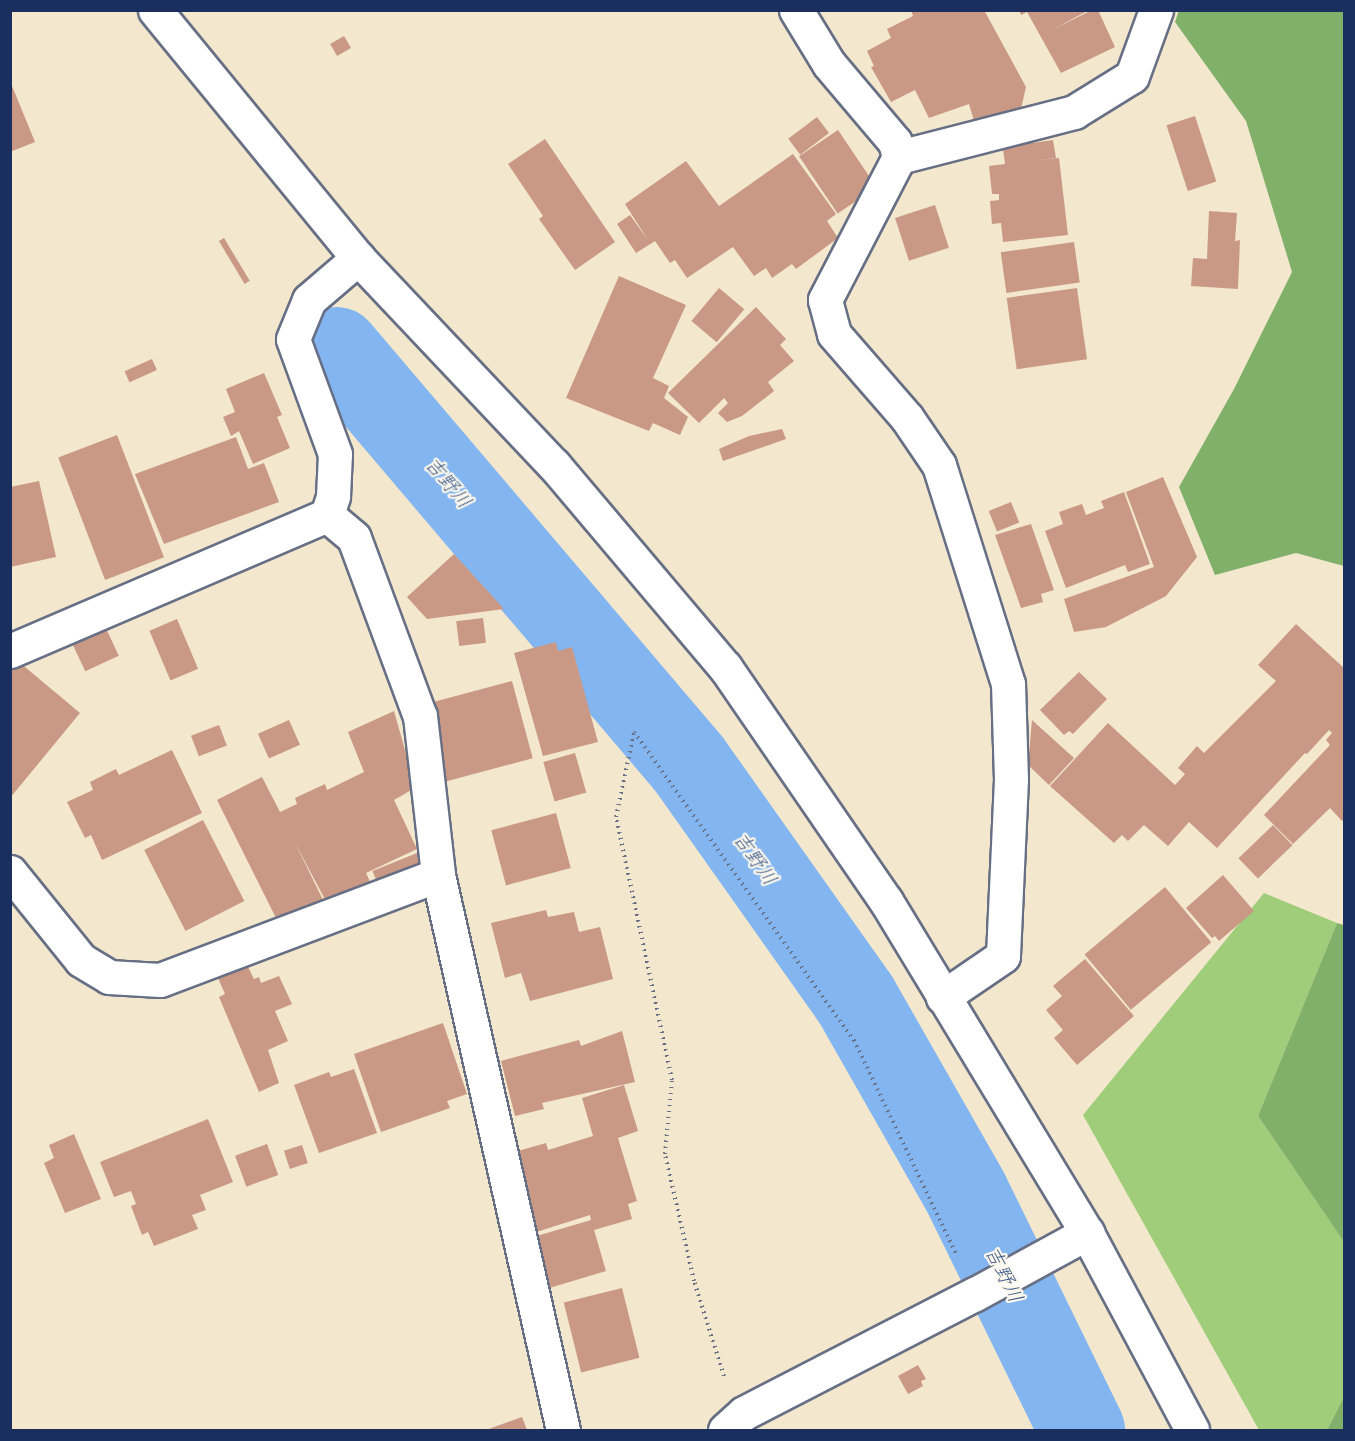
<!DOCTYPE html>
<meta charset="utf-8">
<style>
body{margin:0}
#map{position:relative;width:1355px;height:1441px;overflow:hidden;background:#f3e7cd;font-family:Mali,"Klee One",sans-serif}
div>[style]{position:absolute}
.green>*{inset:0;background:#a0cd7a}
.forest>*{inset:0;background:#80b06a}
.river>*{height:86px;margin:-43px;padding:0 43px;transform-origin:43px;border-radius:43px;background:#83b6f0}
.building>*{inset:0;background:#c99985;transform-origin:0 0}
.path>*{height:4px;margin-top:-2px;transform-origin:0;background:repeating-linear-gradient(90deg,#676f85 0 1.5px,transparent 0 6px)}
.roads{filter:drop-shadow(2px 0 #676f85) drop-shadow(-2px 0 #676f85) drop-shadow(0 2px #676f85) drop-shadow(0 -2px #676f85)}
.minor>*{height:33px;margin:-16.5px;padding:0 16.5px;transform-origin:16.5px;border-radius:16.5px;background:#fff}
.tertiary>*{height:33px;margin:-16.5px;padding:0 16.5px;transform-origin:16.5px;border-radius:16.5px;background:#fff}
span{translate:-50% -50%;white-space:nowrap;text-align:center;line-height:1.15;-webkit-text-stroke:4.5px #fbf7ec;paint-order:stroke}
.water-label{font-size:20px;color:#3a588a;font-style:italic}
.frame{position:absolute;inset:0;border:12px solid #1b2f5e;pointer-events:none}
</style>
<div id="map">
<div class="green">
<div style="clip-path:polygon(1264px 893px,1337px 923px,1258px 1116px,1344px 1242px,1344px 1397px,1327px 1430px,1259px 1430px,1083px 1115px)"></div>
</div>
<div class="forest">
<div style="clip-path:polygon(1179px 10px,1344px 11px,1344px 566px,1296px 553px,1215px 575px,1179px 487px,1234px 389px,1292px 272px,1246px 121px,1175px 22px)"></div>
<div style="clip-path:polygon(1337px 923px,1344px 925px,1344px 1242px,1258px 1116px)"></div>
<div style="clip-path:polygon(1344px 1397px,1344px 1430px,1327px 1430px)"></div>
</div>
<div class="river">
<div style="left:337px;top:350px;width:543px;rotate:49.63deg"></div>
<div style="left:689px;top:764px;width:289px;rotate:54.7deg"></div>
<div style="left:856px;top:1000px;width:222px;rotate:60.3deg"></div>
<div style="left:966px;top:1193px;width:264px;rotate:63.9deg"></div>
</div>
<div class="building">
<div style="clip-path:polygon(911px 10px,984px 10px,1026px 87px,1021px 109px,974px 121px,969px 104px,929px 118px,915px 90px,891px 102px,871px 67px,874px 66px,867px 51px,891px 38px,887px 29px,913px 16px)"></div>
<div style="clip-path:polygon(1019px 10px,1089px 10px,1052px 30px,1092px 10px,1098px 10px,1115px 47px,1061px 73px,1027px 12px,1021px 15px)"></div>
<div style="left:344px;top:36px;width:14px;height:16px;rotate:60deg"></div>
<div style="clip-path:polygon(10px 81px,35px 142px,10px 152px)"></div>
<div style="left:1195px;top:116px;width:69px;height:30px;rotate:72deg"></div>
<div style="left:817px;top:117px;width:20px;height:36px;rotate:53deg"></div>
<div style="left:838px;top:130px;width:69px;height:47px;rotate:56deg"></div>
<div style="clip-path:polygon(1032px 136px,1033px 143px,1053px 140px,1056px 158px,1033px 161px,1059px 158px,1068px 235px,1003px 242px,1001px 223px,992px 224px,990px 201px,999px 200px,999px 194px,992px 194px,989px 166px,1005px 164px,1002px 141px)"></div>
<div style="clip-path:polygon(545px 139px,615px 242px,575px 270px,539px 219px,543px 216px,508px 164px)"></div>
<div style="clip-path:polygon(793px 154px,836px 214px,827px 221px,838px 238px,796px 269px,792px 264px,772px 278px,766px 268px,754px 276px,733px 247px,687px 278px,675px 260px,670px 263px,655px 241px,636px 253px,617px 224px,630px 215px,648px 240px,625px 204px,686px 161px,719px 206px)"></div>
<div style="left:935px;top:205px;width:45px;height:42px;rotate:72deg"></div>
<div style="clip-path:polygon(1209px 211px,1237px 213px,1235px 241px,1240px 240px,1238px 289px,1191px 286px,1193px 258px,1207px 259px)"></div>
<div style="left:224px;top:238px;width:50px;height:6px;rotate:59deg"></div>
<div style="left:1074px;top:242px;width:41px;height:74px;rotate:82deg"></div>
<div style="clip-path:polygon(619px 276px,686px 305px,653px 378px,669px 386px,664px 398px,688px 417px,680px 435px,653px 423px,649px 431px,566px 398px)"></div>
<div style="left:719px;top:288px;width:33px;height:43px;rotate:40deg"></div>
<div style="left:1077px;top:288px;width:72px;height:71px;rotate:82deg"></div>
<div style="clip-path:polygon(756px 307px,786px 339px,780px 345px,794px 361px,768px 382px,774px 391px,742px 416px,727px 422px,718px 413px,728px 403px,724px 398px,699px 423px,668px 393px)"></div>
<div style="left:152px;top:359px;width:12px;height:30px;rotate:66deg"></div>
<div style="clip-path:polygon(264px 373px,282px 415px,277px 417px,290px 448px,253px 464px,239px 431px,231px 436px,223px 417px,235px 412px,226px 389px)"></div>
<div style="clip-path:polygon(782px 429px,786px 439px,723px 461px,719px 449px,749px 436px)"></div>
<div style="left:117px;top:435px;width:131px;height:63px;rotate:69deg"></div>
<div style="clip-path:polygon(236px 437px,248px 469px,264px 463px,279px 502px,164px 544px,135px 474px)"></div>
<div style="clip-path:polygon(1163px 477px,1197px 557px,1166px 596px,1106px 627px,1074px 632px,1064px 599px,1154px 567px,1126px 492px)"></div>
<div style="clip-path:polygon(39px 481px,56px 557px,10px 567px,10px 487px)"></div>
<div style="clip-path:polygon(1124px 492px,1150px 564px,1128px 572px,1125px 565px,1066px 588px,1045px 531px,1063px 524px,1059px 512px,1082px 504px,1086px 515px,1104px 508px,1101px 501px)"></div>
<div style="left:1011px;top:502px;width:22px;height:24px;rotate:68deg"></div>
<div style="clip-path:polygon(1031px 524px,1054px 590px,1041px 594px,1043px 602px,1021px 608px,995px 535px)"></div>
<div style="clip-path:polygon(454px 554px,504px 609px,427px 619px,407px 597px)"></div>
<div style="left:483px;top:618px;width:25px;height:27px;rotate:83deg"></div>
<div style="left:177px;top:619px;width:54px;height:30px;rotate:67deg"></div>
<div style="left:104px;top:624px;width:35px;height:37px;rotate:65deg"></div>
<div style="clip-path:polygon(1296px 624px,1344px 668px,1344px 819px,1342px 821px,1330px 808px,1293px 844px,1264px 815px,1330px 745px,1326px 740px,1332px 733px,1329px 730px,1307px 754px,1305px 753px,1217px 848px,1189px 822px,1168px 846px,1144px 825px,1128px 841px,1122px 835px,1114px 843px,1050px 786px,1108px 723px,1175px 785px,1185px 774px,1178px 768px,1197px 746px,1204px 753px,1276px 681px,1258px 665px)"></div>
<div style="clip-path:polygon(556px 642px,558px 651px,572px 647px,598px 742px,543px 756px,514px 653px)"></div>
<div style="clip-path:polygon(19px 662px,80px 713px,10px 798px,10px 672px)"></div>
<div style="clip-path:polygon(1079px 672px,1107px 699px,1073px 734px,1069px 731px,1064px 735px,1040px 710px)"></div>
<div style="left:512px;top:681px;width:80px;height:94px;rotate:75deg"></div>
<div style="clip-path:polygon(394px 711px,410px 768px,413px 789px,394px 800px,417px 849px,366px 873px,371px 884px,328px 905px,295px 843px,324px 902px,280px 926px,217px 800px,262px 777px,280px 812px,297px 804px,295px 798px,325px 784px,327px 790px,364px 772px,348px 732px)"></div>
<div style="left:289px;top:720px;width:27px;height:34px;rotate:66deg"></div>
<div style="clip-path:polygon(1032px 720px,1074px 758px,1049px 785px,1028px 765px)"></div>
<div style="left:219px;top:725px;width:22px;height:30px;rotate:69deg"></div>
<div style="clip-path:polygon(172px 750px,202px 813px,102px 860px,91px 835px,85px 838px,67px 802px,93px 790px,90px 782px,116px 769px,119px 775px)"></div>
<div style="left:575px;top:753px;width:41px;height:33px;rotate:74deg"></div>
<div style="left:556px;top:813px;width:57px;height:67px;rotate:75deg"></div>
<div style="left:203px;top:820px;width:91px;height:66px;rotate:63deg"></div>
<div style="left:1273px;top:825px;width:28px;height:48px;rotate:46deg"></div>
<div style="left:417px;top:853px;width:11px;height:48px;rotate:68deg"></div>
<div style="clip-path:polygon(1223px 875px,1254px 911px,1219px 941px,1215px 936px,1212px 938px,1186px 908px)"></div>
<div style="left:1165px;top:887px;width:72px;height:105px;rotate:50deg"></div>
<div style="clip-path:polygon(546px 910px,548px 917px,574px 912px,579px 932px,600px 927px,613px 979px,530px 1001px,521px 973px,505px 978px,491px 923px)"></div>
<div style="clip-path:polygon(1085px 959px,1134px 1016px,1077px 1065px,1054px 1038px,1063px 1030px,1046px 1010px,1062px 996px,1053px 986px)"></div>
<div style="clip-path:polygon(247px 965px,254px 979px,259px 977px,261px 983px,279px 976px,292px 1004px,275px 1011px,288px 1041px,268px 1050px,279px 1083px,259px 1092px,219px 997px,225px 994px,218px 978px)"></div>
<div style="clip-path:polygon(443px 1023px,467px 1094px,447px 1101px,450px 1108px,381px 1132px,354px 1054px)"></div>
<div style="clip-path:polygon(622px 1031px,635px 1082px,542px 1103px,544px 1109px,515px 1116px,501px 1061px,579px 1040px,581px 1046px)"></div>
<div style="clip-path:polygon(354px 1069px,377px 1133px,319px 1153px,294px 1085px,329px 1072px,331px 1077px)"></div>
<div style="clip-path:polygon(624px 1085px,638px 1131px,618px 1138px,637px 1201px,628px 1204px,632px 1219px,594px 1230px,606px 1271px,546px 1289px,530px 1238px,591px 1220px,590px 1215px,530px 1234px,511px 1153px,546px 1143px,548px 1150px,593px 1136px,582px 1098px)"></div>
<div style="clip-path:polygon(208px 1119px,233px 1182px,200px 1195px,206px 1210px,192px 1215px,198px 1229px,154px 1246px,148px 1232px,142px 1235px,131px 1206px,136px 1204px,131px 1191px,114px 1197px,100px 1162px)"></div>
<div style="clip-path:polygon(74px 1134px,101px 1199px,65px 1213px,44px 1163px,54px 1158px,49px 1145px)"></div>
<div style="left:267px;top:1144px;width:33px;height:34px;rotate:70deg"></div>
<div style="left:302px;top:1145px;width:19px;height:19px;rotate:72deg"></div>
<div style="left:622px;top:1288px;width:72px;height:60px;rotate:76deg"></div>
<div style="clip-path:polygon(918px 1365px,926px 1379px,921px 1381px,923px 1386px,908px 1394px,898px 1376px)"></div>
<div style="clip-path:polygon(522px 1417px,527px 1430px,486px 1430px)"></div>
</div>
<div class="path">
<div style="left:724px;top:1376px;width:100px;rotate:-107.5deg"></div>
<div style="left:694px;top:1281px;width:130px;rotate:-102.9deg"></div>
<div style="left:665px;top:1154px;width:74px;rotate:-84.6deg"></div>
<div style="left:672px;top:1080px;width:269px;rotate:-102deg"></div>
<div style="left:616px;top:817px;width:87px;rotate:-78deg"></div>
<div style="left:634px;top:732px;width:379px;rotate:54.5deg"></div>
<div style="left:854px;top:1040px;width:239px;rotate:64.5deg"></div>
</div>
<div class="roads">
<div class="minor">
<div style="left:796px;top:10px;width:63px;rotate:58.6deg"></div>
<div style="left:829px;top:64px;width:102px;rotate:49.8deg"></div>
<div style="left:895px;top:142px;width:16px;rotate:75deg"></div>
<div style="left:899px;top:157px;width:161px;rotate:117.4deg"></div>
<div style="left:825px;top:300px;width:35px;rotate:75deg"></div>
<div style="left:834px;top:334px;width:111px;rotate:49deg"></div>
<div style="left:907px;top:418px;width:57px;rotate:55.8deg"></div>
<div style="left:939px;top:465px;width:230px;rotate:72.5deg"></div>
<div style="left:1008px;top:684px;width:95px;rotate:88.2deg"></div>
<div style="left:1011px;top:779px;width:177px;rotate:92.6deg"></div>
<div style="left:1003px;top:956px;width:73px;rotate:145.7deg"></div>
<div style="left:899px;top:157px;width:181px;rotate:-14.4deg"></div>
<div style="left:1074px;top:112px;width:68px;rotate:-31.8deg"></div>
<div style="left:1132px;top:76px;width:70px;rotate:-70deg"></div>
<div style="left:327px;top:515px;width:35px;rotate:40deg"></div>
<div style="left:354px;top:538px;width:190px;rotate:69.7deg"></div>
<div style="left:420px;top:716px;width:160px;rotate:83.5deg"></div>
<div style="left:438px;top:875px;width:569px;rotate:77.31deg"></div>
<div style="left:10px;top:651px;width:345px;rotate:-23.2deg"></div>
<div style="left:327px;top:515px;width:20px;rotate:-72deg"></div>
<div style="left:333px;top:496px;width:42px;rotate:-87.3deg"></div>
<div style="left:335px;top:454px;width:122px;rotate:-110.1deg"></div>
<div style="left:293px;top:339px;width:42px;rotate:-67.7deg"></div>
<div style="left:309px;top:300px;width:65px;rotate:-40.6deg"></div>
<div style="left:10px;top:872px;width:113px;rotate:51.1deg"></div>
<div style="left:81px;top:960px;width:33px;rotate:31deg"></div>
<div style="left:109px;top:977px;width:51px;rotate:3.4deg"></div>
<div style="left:160px;top:980px;width:297px;rotate:-20.7deg"></div>
<div style="left:725px;top:1430px;width:25px;rotate:-42deg"></div>
<div style="left:744px;top:1413px;width:260px;rotate:-27.3deg"></div>
<div style="left:975px;top:1294px;width:128px;rotate:-28.6deg"></div>
</div>
<div class="tertiary">
<div style="left:155px;top:10px;width:320px;rotate:50.7deg"></div>
<div style="left:358px;top:258px;width:285px;rotate:46.6deg"></div>
<div style="left:554px;top:465px;width:265px;rotate:49.8deg"></div>
<div style="left:725px;top:667px;width:284px;rotate:55.5deg"></div>
<div style="left:886px;top:901px;width:388px;rotate:58.8deg"></div>
<div style="left:1087px;top:1233px;width:223px;rotate:61.9deg"></div>
</div>
</div>
<div class="water-label">
<span style="left:449px;top:482px;rotate:50deg">吉野川</span>
<span style="left:756px;top:858px;rotate:55deg">吉野川</span>
<span style="left:1005px;top:1274px;rotate:64deg">吉野川</span>
</div>
<div class="frame"></div>
</div>
